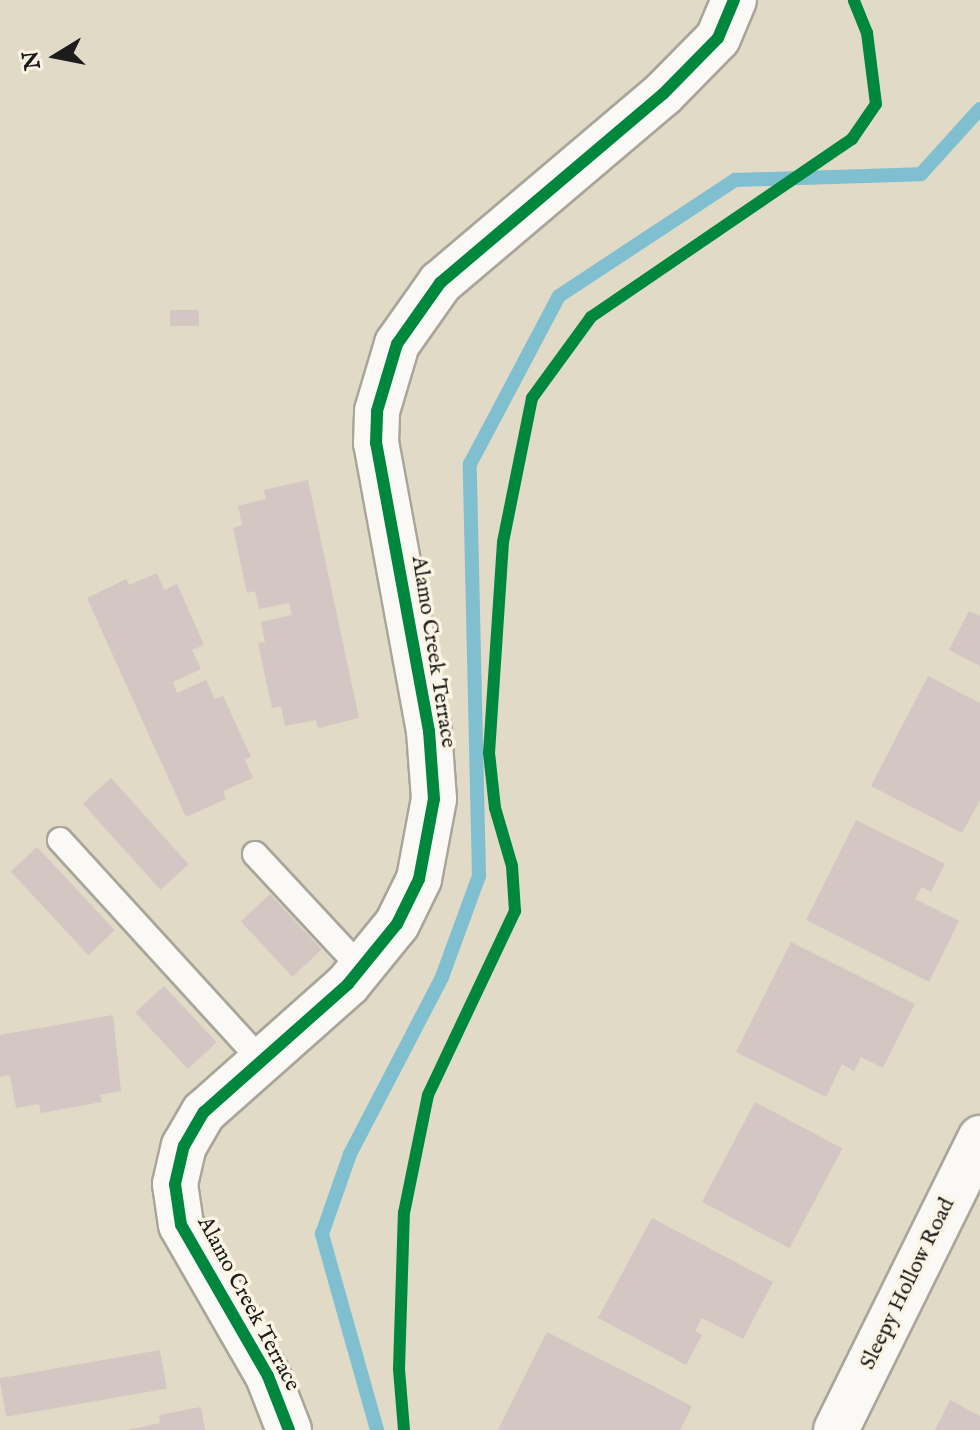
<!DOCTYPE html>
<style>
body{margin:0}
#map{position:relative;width:980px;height:1430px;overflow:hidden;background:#e0dac6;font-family:"IM FELL English",serif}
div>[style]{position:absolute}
.stream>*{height:14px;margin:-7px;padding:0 7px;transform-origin:7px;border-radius:7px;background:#7fbfd0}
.building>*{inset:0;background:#d4c6c3;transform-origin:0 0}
.roads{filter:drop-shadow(2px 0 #a9a599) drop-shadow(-2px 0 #a9a599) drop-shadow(0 2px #a9a599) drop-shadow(0 -2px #a9a599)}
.service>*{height:24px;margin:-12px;padding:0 12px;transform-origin:12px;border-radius:12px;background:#faf9f6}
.minor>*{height:44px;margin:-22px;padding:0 22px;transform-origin:22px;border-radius:22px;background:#faf9f6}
.cycleway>*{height:12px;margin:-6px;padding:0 6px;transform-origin:6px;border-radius:6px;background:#00873e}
span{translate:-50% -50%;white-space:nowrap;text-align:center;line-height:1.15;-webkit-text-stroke:7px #fcf5e5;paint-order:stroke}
.street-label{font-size:22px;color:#1c1c1c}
.north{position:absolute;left:16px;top:16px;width:80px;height:80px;-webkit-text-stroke:6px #fcf5e5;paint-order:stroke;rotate:260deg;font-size:22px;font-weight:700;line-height:32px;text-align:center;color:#1c1c1c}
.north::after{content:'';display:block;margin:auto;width:28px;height:36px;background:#1c1c1c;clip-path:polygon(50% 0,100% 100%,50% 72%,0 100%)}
</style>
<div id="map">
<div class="stream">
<div style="left:377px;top:1430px;width:204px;rotate:-105.7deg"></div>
<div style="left:322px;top:1234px;width:85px;rotate:-70.7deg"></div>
<div style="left:350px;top:1154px;width:199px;rotate:-62.5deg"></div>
<div style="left:442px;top:977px;width:108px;rotate:-69.9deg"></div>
<div style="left:479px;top:876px;width:412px;rotate:-91.3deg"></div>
<div style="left:470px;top:464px;width:190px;rotate:-62.1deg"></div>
<div style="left:559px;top:296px;width:211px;rotate:-33.4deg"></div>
<div style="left:735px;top:180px;width:186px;rotate:-1.8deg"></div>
<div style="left:921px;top:174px;width:88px;rotate:-47.8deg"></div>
</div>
<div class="building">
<div style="left:170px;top:310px;width:29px;height:16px"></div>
<div style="clip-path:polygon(308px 480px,359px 718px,318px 728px,316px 720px,285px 726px,281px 706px,272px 708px,258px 643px,265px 642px,261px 622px,292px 615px,289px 603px,259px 609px,255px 591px,247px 593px,233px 528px,242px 525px,238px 506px,266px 499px,264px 490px)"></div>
<div style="clip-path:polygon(157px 573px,164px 590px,177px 584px,204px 645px,192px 650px,201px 669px,173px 682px,177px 693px,206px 680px,215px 699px,223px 696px,251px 757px,245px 760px,253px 778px,223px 791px,226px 799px,186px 817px,87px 598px,126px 579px,129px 585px)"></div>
<div style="clip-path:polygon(969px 611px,980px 616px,980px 666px,949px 650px)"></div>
<div style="clip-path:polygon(928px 676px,980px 703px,980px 800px,962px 833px,871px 786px)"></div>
<div style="left:111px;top:778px;width:116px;height:38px;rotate:48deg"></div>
<div style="clip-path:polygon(856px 820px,945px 864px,931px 892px,922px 887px,915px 899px,959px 921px,929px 982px,806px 920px)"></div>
<div style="left:37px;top:847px;width:114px;height:36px;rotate:47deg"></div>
<div style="left:270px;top:894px;width:76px;height:40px;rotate:47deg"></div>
<div style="clip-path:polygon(791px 942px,915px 1004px,883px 1068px,861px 1057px,854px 1071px,842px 1064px,826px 1097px,736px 1052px)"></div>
<div style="left:164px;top:986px;width:77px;height:39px;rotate:47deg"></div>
<div style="clip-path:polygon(113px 1015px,121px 1091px,100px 1095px,102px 1102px,41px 1113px,39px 1104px,16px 1108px,10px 1075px,0 1077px,0 1035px)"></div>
<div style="left:755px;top:1102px;width:99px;height:113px;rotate:28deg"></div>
<div style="clip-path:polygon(652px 1218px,773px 1282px,743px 1339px,702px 1318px,695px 1331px,702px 1335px,686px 1365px,598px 1318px)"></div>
<div style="clip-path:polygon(547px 1332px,692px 1406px,680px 1430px,498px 1430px)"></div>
<div style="left:160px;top:1350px;width:39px;height:163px;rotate:80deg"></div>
<div style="clip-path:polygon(950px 1400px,980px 1416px,980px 1430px,935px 1430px)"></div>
<div style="clip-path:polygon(201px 1407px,205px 1430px,127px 1430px,160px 1423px,159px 1415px)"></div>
</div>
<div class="roads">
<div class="service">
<div style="left:60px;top:840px;width:299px;rotate:47.6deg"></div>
<div style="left:255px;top:854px;width:156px;rotate:47.1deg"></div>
</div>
<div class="minor">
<div style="left:289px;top:1430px;width:58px;rotate:-111.3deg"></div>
<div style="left:268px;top:1376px;width:174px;rotate:-119.9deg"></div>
<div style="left:181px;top:1225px;width:41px;rotate:-98.3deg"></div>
<div style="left:175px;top:1184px;width:39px;rotate:-77deg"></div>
<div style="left:184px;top:1146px;width:39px;rotate:-60deg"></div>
<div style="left:204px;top:1112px;width:193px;rotate:-41.6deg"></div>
<div style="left:348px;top:984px;width:77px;rotate:-50.8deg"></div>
<div style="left:397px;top:924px;width:50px;rotate:-63.9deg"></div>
<div style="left:419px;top:879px;width:81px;rotate:-79.4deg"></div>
<div style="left:434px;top:799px;width:68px;rotate:-94.2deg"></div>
<div style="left:429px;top:731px;width:293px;rotate:-100.4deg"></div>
<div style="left:376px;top:443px;width:32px;rotate:-88deg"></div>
<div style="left:377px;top:411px;width:70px;rotate:-73.4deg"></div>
<div style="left:397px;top:344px;width:75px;rotate:-54.8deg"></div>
<div style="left:440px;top:283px;width:292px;rotate:-40.3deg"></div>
<div style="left:663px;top:94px;width:78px;rotate:-45.5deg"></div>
<div style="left:718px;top:38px;width:41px;rotate:-67.2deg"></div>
<div style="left:836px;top:1430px;width:326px;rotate:-63.7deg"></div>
</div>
</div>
<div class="cycleway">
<div style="left:289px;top:1430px;width:58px;rotate:-111.3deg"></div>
<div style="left:268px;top:1376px;width:174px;rotate:-119.9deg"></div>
<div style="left:181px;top:1225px;width:41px;rotate:-98.3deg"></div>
<div style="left:175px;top:1184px;width:39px;rotate:-77deg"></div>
<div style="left:184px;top:1146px;width:39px;rotate:-60deg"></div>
<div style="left:204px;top:1112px;width:193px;rotate:-41.6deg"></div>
<div style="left:348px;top:984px;width:77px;rotate:-50.8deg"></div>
<div style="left:397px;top:924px;width:50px;rotate:-63.9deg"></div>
<div style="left:419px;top:879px;width:81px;rotate:-79.4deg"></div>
<div style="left:434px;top:799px;width:68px;rotate:-94.2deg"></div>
<div style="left:429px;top:731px;width:293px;rotate:-100.4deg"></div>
<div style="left:376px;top:443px;width:32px;rotate:-88deg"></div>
<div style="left:377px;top:411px;width:70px;rotate:-73.4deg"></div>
<div style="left:397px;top:344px;width:75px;rotate:-54.8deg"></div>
<div style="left:440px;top:283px;width:292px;rotate:-40.3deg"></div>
<div style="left:663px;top:94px;width:78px;rotate:-45.5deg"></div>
<div style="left:718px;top:38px;width:41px;rotate:-67.2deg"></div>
<div style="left:404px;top:1430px;width:61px;rotate:-94.7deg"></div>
<div style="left:399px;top:1369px;width:156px;rotate:-88.2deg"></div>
<div style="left:404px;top:1213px;width:120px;rotate:-78.5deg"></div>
<div style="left:428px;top:1095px;width:204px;rotate:-64.7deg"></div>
<div style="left:515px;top:911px;width:45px;rotate:-93.8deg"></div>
<div style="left:512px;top:866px;width:60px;rotate:-106.3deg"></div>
<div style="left:495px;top:808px;width:55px;rotate:-96.2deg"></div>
<div style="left:489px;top:753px;width:211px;rotate:-86.2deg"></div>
<div style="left:503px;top:542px;width:147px;rotate:-78.6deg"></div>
<div style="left:532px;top:398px;width:100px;rotate:-53.9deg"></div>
<div style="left:591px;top:317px;width:316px;rotate:-34.3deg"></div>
<div style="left:852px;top:139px;width:42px;rotate:-55.6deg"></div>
<div style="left:876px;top:104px;width:72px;rotate:-97.2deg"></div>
<div style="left:867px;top:33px;width:35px;rotate:-112deg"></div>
</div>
<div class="street-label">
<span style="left:433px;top:652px;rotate:81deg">Alamo Creek Terrace</span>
<span style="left:908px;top:1284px;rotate:-64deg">Sleepy Hollow Road</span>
<span style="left:248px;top:1304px;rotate:62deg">Alamo Creek Terrace</span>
</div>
<div class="north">N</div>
</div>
